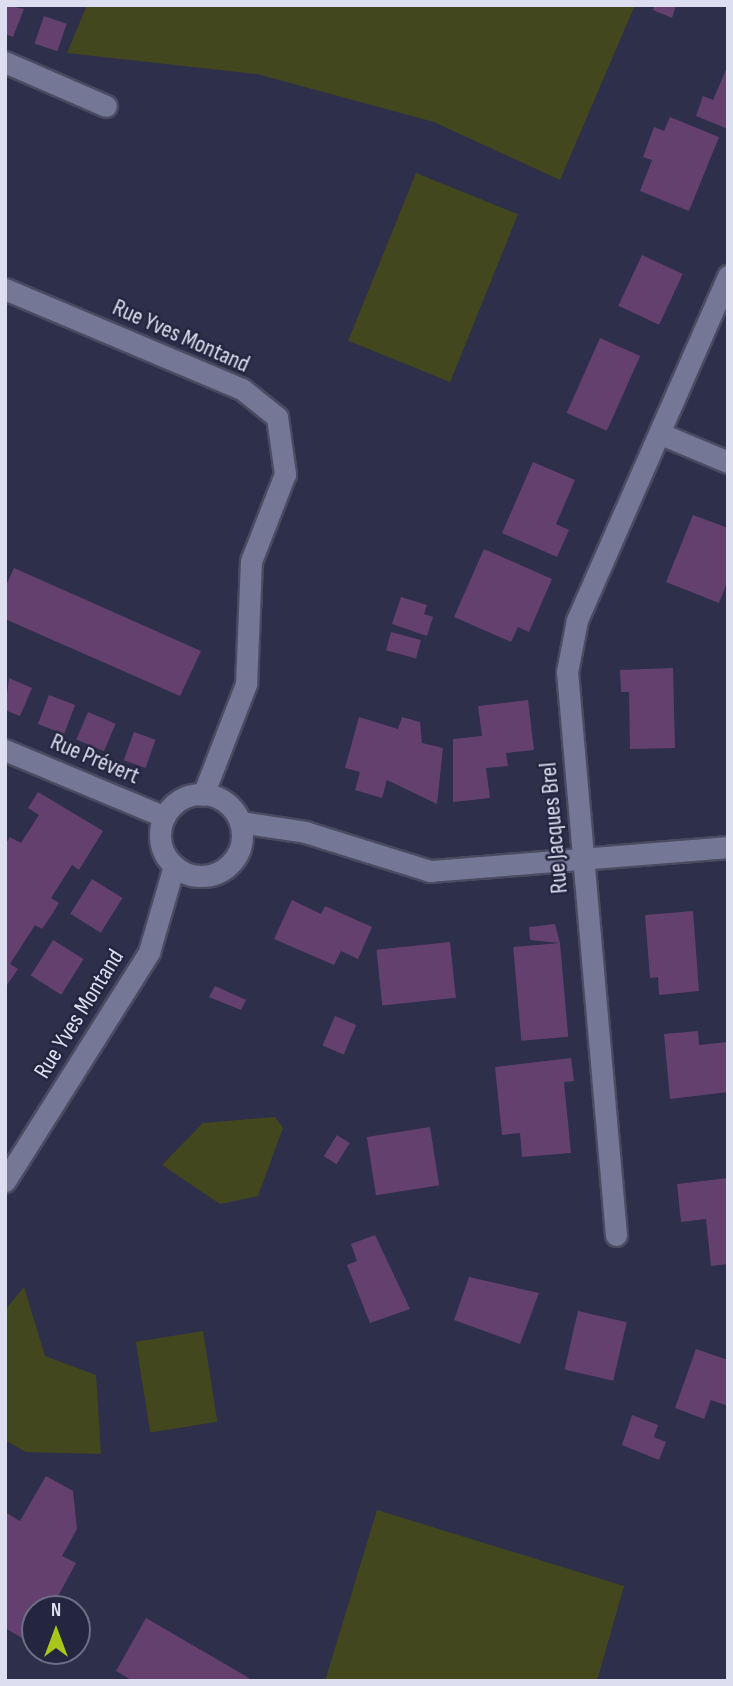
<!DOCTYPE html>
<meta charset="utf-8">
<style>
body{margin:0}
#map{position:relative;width:733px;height:1686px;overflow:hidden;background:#2e2f4a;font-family:"Sofia Sans Condensed",sans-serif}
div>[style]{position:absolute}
.green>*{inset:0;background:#43471e;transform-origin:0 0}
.building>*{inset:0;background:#64406f;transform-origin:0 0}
.roads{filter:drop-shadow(2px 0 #4a4b61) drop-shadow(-2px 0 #4a4b61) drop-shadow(0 2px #4a4b61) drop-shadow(0 -2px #4a4b61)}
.minor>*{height:21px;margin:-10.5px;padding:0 10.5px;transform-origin:10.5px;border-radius:10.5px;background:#757796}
.minor>.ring{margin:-10.5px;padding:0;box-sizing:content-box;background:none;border:21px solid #757796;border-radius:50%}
span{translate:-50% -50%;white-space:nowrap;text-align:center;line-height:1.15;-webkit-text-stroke:5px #24253f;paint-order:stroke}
.street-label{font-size:24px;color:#dddef0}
.frame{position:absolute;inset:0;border:7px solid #dddef0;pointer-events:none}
.north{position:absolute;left:21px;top:1595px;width:70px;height:70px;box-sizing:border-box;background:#24253f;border:2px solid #6e6f86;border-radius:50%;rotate:0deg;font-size:19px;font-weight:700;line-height:28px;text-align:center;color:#dddef0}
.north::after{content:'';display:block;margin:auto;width:24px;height:32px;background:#a9c71a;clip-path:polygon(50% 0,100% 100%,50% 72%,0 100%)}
</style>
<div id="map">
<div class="green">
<div style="clip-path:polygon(87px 5px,635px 5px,560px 180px,434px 122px,257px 74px,67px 53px)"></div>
<div style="left:416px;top:173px;width:110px;height:181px;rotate:22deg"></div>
<div style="clip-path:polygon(275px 1117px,283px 1128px,258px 1196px,220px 1204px,162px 1165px,203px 1123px)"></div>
<div style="clip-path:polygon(24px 1287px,45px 1356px,96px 1375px,101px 1454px,26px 1452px,5px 1440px,5px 1310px)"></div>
<div style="left:203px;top:1331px;width:92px;height:68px;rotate:81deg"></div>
<div style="clip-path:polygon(377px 1510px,624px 1586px,597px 1681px,325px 1681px)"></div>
</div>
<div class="building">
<div style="clip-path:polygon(5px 5px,24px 9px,13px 37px,5px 34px)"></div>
<div style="clip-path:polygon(655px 5px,676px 5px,672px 18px,653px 10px)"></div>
<div style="left:44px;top:16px;width:24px;height:29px;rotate:19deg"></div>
<div style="clip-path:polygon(728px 65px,728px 129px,696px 116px,703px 96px,713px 100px)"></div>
<div style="clip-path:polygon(670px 117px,719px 137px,689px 211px,640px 191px,652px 160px,643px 157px,654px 127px,664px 131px)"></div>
<div style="left:642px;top:255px;width:45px;height:56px;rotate:25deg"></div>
<div style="left:600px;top:338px;width:44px;height:82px;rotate:24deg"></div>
<div style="clip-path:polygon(533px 462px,575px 480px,556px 524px,569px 530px,557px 557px,502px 533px)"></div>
<div style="clip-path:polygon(693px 515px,728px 528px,728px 580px,719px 603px,666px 582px)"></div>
<div style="clip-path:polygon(484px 549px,552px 579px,529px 632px,518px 627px,511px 642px,454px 617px)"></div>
<div style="clip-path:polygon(14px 568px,201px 651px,180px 696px,5px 619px,5px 588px)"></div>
<div style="clip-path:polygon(401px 597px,427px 605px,424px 614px,433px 617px,427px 636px,392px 624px)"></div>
<div style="left:391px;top:632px;width:31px;height:19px;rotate:15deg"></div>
<div style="clip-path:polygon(673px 668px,675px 748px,630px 749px,629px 692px,621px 692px,620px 670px)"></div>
<div style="clip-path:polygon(9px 678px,32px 688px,20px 716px,5px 710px)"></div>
<div style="left:49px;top:695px;width:28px;height:31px;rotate:21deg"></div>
<div style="clip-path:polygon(528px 700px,534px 750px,506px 753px,508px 766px,486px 768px,490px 798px,453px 802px,453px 739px,482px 736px,478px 706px)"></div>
<div style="left:88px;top:712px;width:30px;height:30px;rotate:23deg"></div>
<div style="clip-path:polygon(359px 717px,398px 729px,402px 717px,420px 722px,422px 743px,443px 748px,437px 804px,387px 780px,382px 798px,355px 790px,360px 772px,345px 768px)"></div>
<div style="left:134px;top:732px;width:23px;height:30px;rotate:20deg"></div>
<div style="clip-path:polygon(38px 792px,103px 831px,79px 870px,72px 865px,51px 898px,59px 903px,51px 916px,42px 929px,35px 925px,10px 964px,18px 969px,5px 988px,5px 845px,10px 837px,21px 843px,39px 815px,28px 808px)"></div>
<div style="left:92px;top:879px;width:36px;height:41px;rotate:32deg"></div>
<div style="clip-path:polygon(292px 900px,321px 914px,325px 906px,372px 927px,358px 959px,341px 951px,334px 965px,274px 939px)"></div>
<div style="clip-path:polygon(693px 911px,699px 991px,659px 995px,658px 977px,650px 978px,645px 915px)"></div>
<div style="clip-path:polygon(555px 924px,560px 943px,530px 940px,529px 927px)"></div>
<div style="left:53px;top:940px;width:36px;height:42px;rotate:32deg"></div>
<div style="left:450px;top:942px;width:56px;height:74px;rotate:84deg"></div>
<div style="left:560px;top:943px;width:94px;height:47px;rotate:85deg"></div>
<div style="clip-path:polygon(215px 986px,246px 1000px,241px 1010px,209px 997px)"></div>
<div style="left:335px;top:1016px;width:23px;height:32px;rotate:23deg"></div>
<div style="clip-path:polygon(698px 1031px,699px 1045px,728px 1042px,728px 1092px,670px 1099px,664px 1034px)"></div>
<div style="clip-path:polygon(571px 1058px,574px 1081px,564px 1082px,571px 1153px,522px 1157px,520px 1133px,502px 1135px,495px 1067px)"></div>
<div style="left:430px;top:1127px;width:59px;height:64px;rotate:81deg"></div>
<div style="left:337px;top:1135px;width:15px;height:25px;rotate:32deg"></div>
<div style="clip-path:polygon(728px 1178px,728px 1264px,711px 1266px,706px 1219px,681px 1222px,677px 1184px)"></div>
<div style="clip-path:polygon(375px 1235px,410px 1309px,370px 1323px,347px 1265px,357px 1261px,351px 1244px)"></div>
<div style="clip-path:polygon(469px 1277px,539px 1293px,520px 1344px,454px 1320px)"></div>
<div style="left:578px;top:1311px;width:50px;height:60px;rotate:13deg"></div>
<div style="clip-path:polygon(696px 1349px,728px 1360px,728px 1406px,711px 1400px,704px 1419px,675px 1408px)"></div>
<div style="clip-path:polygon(632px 1415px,658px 1425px,654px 1437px,666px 1442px,659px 1460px,622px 1445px)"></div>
<div style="clip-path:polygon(46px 1476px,73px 1491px,77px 1529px,62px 1556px,76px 1563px,51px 1609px,35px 1609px,32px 1644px,5px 1628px,5px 1512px,20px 1521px)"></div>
<div style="clip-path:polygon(146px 1618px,249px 1678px,248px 1681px,133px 1681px,116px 1671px)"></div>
</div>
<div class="roads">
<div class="minor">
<div style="left:5px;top:62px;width:110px;rotate:23.5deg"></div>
<div style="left:5px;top:289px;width:257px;rotate:22.9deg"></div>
<div style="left:242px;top:389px;width:45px;rotate:38.7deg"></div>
<div style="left:277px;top:417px;width:58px;rotate:82deg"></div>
<div style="left:285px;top:474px;width:93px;rotate:111.3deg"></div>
<div style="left:251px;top:561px;width:123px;rotate:92.3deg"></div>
<div style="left:246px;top:684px;width:119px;rotate:111.2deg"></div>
<div style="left:661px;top:434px;width:73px;rotate:22.7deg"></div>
<div style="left:5px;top:750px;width:173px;rotate:22.7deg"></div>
<div class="ring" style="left:160px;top:794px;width:61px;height:61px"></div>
<div style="left:240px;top:822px;width:66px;rotate:8.7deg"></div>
<div style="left:305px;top:832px;width:131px;rotate:17.3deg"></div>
<div style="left:430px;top:871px;width:299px;rotate:-4.6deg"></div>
<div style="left:5px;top:1181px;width:271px;rotate:-57.8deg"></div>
<div style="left:149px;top:952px;width:90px;rotate:-73.8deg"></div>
<div style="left:616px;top:1235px;width:565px;rotate:-94.97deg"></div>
<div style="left:567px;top:672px;width:53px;rotate:-79.1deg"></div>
<div style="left:577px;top:620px;width:376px;rotate:-66.3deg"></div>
</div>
</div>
<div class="street-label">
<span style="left:181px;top:336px;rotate:24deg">Rue Yves Montand</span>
<span style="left:95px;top:759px;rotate:23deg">Rue Prévert</span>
<span style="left:554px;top:828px;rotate:-95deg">Rue Jacques Brel</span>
<span style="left:79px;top:1014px;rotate:-58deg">Rue Yves Montand</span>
</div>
<div class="frame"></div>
<div class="north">N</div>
</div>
